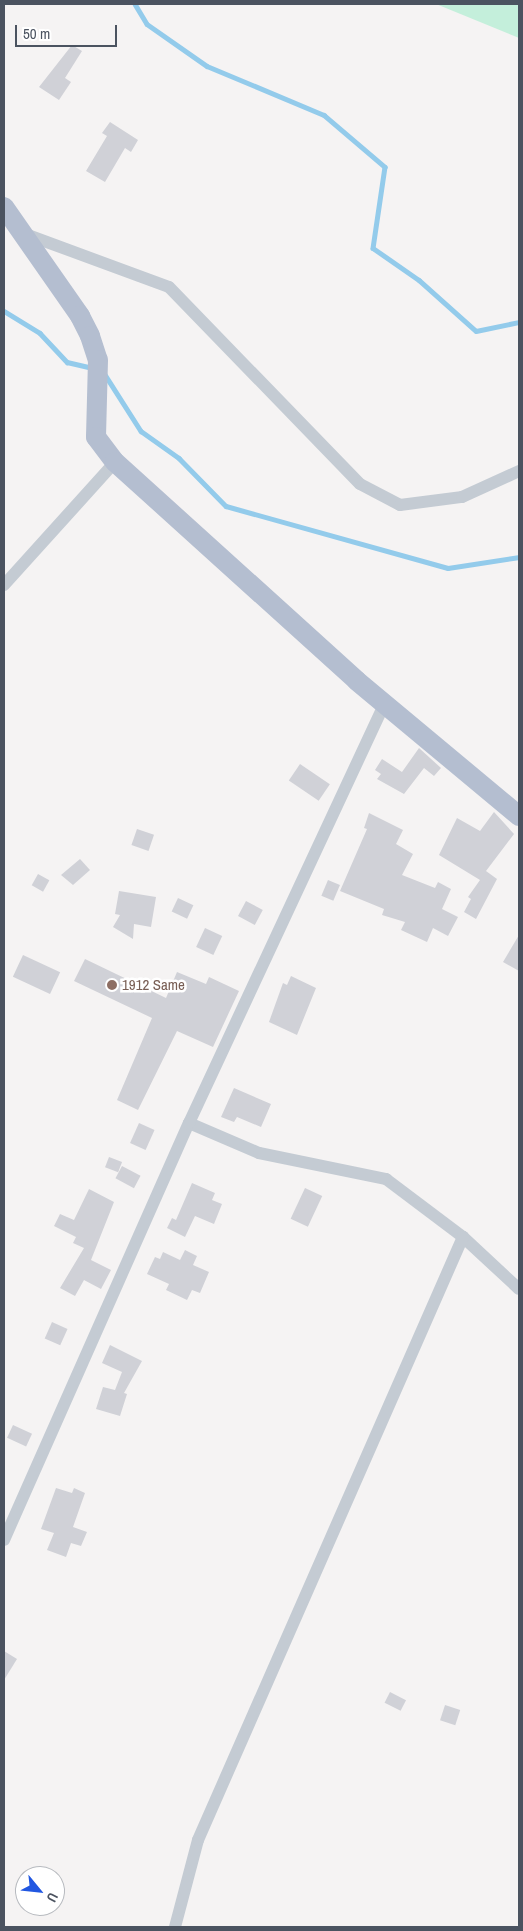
<!DOCTYPE html>
<style>
body{margin:0}
#map{position:relative;width:523px;height:1931px;overflow:hidden;background:#f5f3f3;font-family:"Archivo Narrow",sans-serif}
div>[style]{position:absolute}
.green>*{inset:0;background:#c4efdb}
.stream>*{height:4.5px;margin:-2.25px;padding:0 2.25px;transform-origin:2.25px;border-radius:2.25px;background:#93cbeb}
.building>*{inset:0;background:#d0d1d7;transform-origin:0 0}
.street>*{height:12px;margin:-6px;padding:0 6px;transform-origin:6px;border-radius:6px;background:#c4cbd3}
.primary>*{height:20px;margin:-10px;padding:0 10px;transform-origin:10px;border-radius:10px;background:#b4bed0}
.dots>*{width:14px;height:14px;translate:-50% -50%;box-sizing:border-box;border:2px solid #fff;border-radius:50%}
span{translate:-50% -50%;white-space:nowrap;text-align:center;line-height:1.15;-webkit-text-stroke:5px #fff;paint-order:stroke}
.education-label{font-size:15px;color:#785e54}
.left{translate:0 -50%;text-align:left}
.frame{position:absolute;inset:0;border:5px solid #4b5360;pointer-events:none}
.north{position:absolute;left:15px;top:1866px;width:50px;height:50px;box-sizing:border-box;background:#fff;border:1px solid #b7babf;border-radius:50%;rotate:118deg;font-size:14px;font-weight:700;line-height:20px;text-align:center;color:#4b5360}
.north::after{content:'';display:block;margin:auto;width:18px;height:22px;background:#2157e1;clip-path:polygon(50% 0,100% 100%,50% 72%,0 100%)}
.scale{position:absolute;left:15px;top:25px;width:102px;height:22px;box-sizing:border-box;border:2px solid #4b5360;border-top:0;padding-left:6px;font-size:15px;line-height:18px;white-space:nowrap;color:#4b5360;-webkit-text-stroke:4px #fff;paint-order:stroke}
</style>
<div id="map">
<div class="green">
<div style="clip-path:polygon(436px 4px,519px 4px,519px 38px)"></div>
</div>
<div class="stream">
<div style="left:135px;top:4px;width:23px;rotate:59deg"></div>
<div style="left:147px;top:24px;width:73px;rotate:35deg"></div>
<div style="left:207px;top:66px;width:127px;rotate:22.7deg"></div>
<div style="left:324px;top:115px;width:80px;rotate:40.4deg"></div>
<div style="left:385px;top:167px;width:82px;rotate:98.4deg"></div>
<div style="left:373px;top:248px;width:56px;rotate:34.8deg"></div>
<div style="left:419px;top:280px;width:76px;rotate:41.8deg"></div>
<div style="left:476px;top:331px;width:44px;rotate:-11.8deg"></div>
<div style="left:4px;top:311px;width:42px;rotate:31.4deg"></div>
<div style="left:40px;top:333px;width:40px;rotate:47deg"></div>
<div style="left:67px;top:362px;width:26px;rotate:13deg"></div>
<div style="left:104px;top:373px;width:69px;rotate:57.5deg"></div>
<div style="left:141px;top:431px;width:47px;rotate:35.4deg"></div>
<div style="left:179px;top:458px;width:67px;rotate:45.6deg"></div>
<div style="left:226px;top:506px;width:230px;rotate:15.6deg"></div>
<div style="left:448px;top:568px;width:72px;rotate:-8.8deg"></div>
</div>
<div class="building">
<div style="clip-path:polygon(72px 45px,82px 51px,65px 78px,71px 82px,59px 100px,39px 87px)"></div>
<div style="clip-path:polygon(110px 122px,138px 140px,131px 152px,125px 148px,105px 182px,86px 171px,107px 136px,102px 133px)"></div>
<div style="clip-path:polygon(419px 748px,441px 768px,434px 776px,424px 768px,404px 794px,377px 779px,381px 774px,375px 770px,382px 759px,402px 772px)"></div>
<div style="left:300px;top:764px;width:36px;height:20px;rotate:34deg"></div>
<div style="clip-path:polygon(494px 812px,514px 834px,486px 871px,497px 879px,476px 919px,464px 912px,471px 899px,468px 897px,480px 880px,439px 855px,457px 818px,480px 831px)"></div>
<div style="clip-path:polygon(369px 813px,403px 830px,396px 844px,413px 854px,402px 875px,435px 888px,438px 882px,451px 889px,442px 909px,458px 917px,448px 936px,433px 928px,427px 942px,401px 930px,405px 922px,382px 915px,384px 909px,340px 891px,367px 829px,364px 828px)"></div>
<div style="left:137px;top:829px;width:18px;height:17px;rotate:19deg"></div>
<div style="clip-path:polygon(80px 859px,90px 870px,73px 885px,61px 875px)"></div>
<div style="left:38px;top:874px;width:13px;height:13px;rotate:29deg"></div>
<div style="left:328px;top:880px;width:13px;height:17px;rotate:23deg"></div>
<div style="clip-path:polygon(119px 891px,156px 897px,151px 927px,134px 924px,133px 939px,113px 927px,120px 915px,115px 914px)"></div>
<div style="left:178px;top:898px;width:17px;height:15px;rotate:25deg"></div>
<div style="left:246px;top:901px;width:19px;height:17px;rotate:28deg"></div>
<div style="left:205px;top:928px;width:19px;height:21px;rotate:25deg"></div>
<div style="clip-path:polygon(519px 935px,519px 971px,503px 962px)"></div>
<div style="left:23px;top:955px;width:41px;height:24px;rotate:25deg"></div>
<div style="clip-path:polygon(85px 959px,166px 998px,177px 972px,206px 984px,209px 977px,239px 991px,213px 1047px,177px 1031px,138px 1110px,117px 1100px,152px 1018px,74px 981px)"></div>
<div style="clip-path:polygon(291px 976px,316px 988px,297px 1035px,269px 1022px,283px 983px,287px 985px)"></div>
<div style="clip-path:polygon(234px 1088px,271px 1104px,261px 1127px,237px 1117px,234px 1122px,221px 1117px)"></div>
<div style="left:139px;top:1123px;width:17px;height:22px;rotate:24deg"></div>
<div style="left:109px;top:1157px;width:14px;height:11px;rotate:21deg"></div>
<div style="left:122px;top:1166px;width:21px;height:14px;rotate:28deg"></div>
<div style="clip-path:polygon(192px 1183px,215px 1193px,212px 1200px,222px 1204px,214px 1224px,195px 1216px,185px 1237px,167px 1228px,172px 1218px,176px 1220px)"></div>
<div style="left:305px;top:1188px;width:19px;height:34px;rotate:25deg"></div>
<div style="clip-path:polygon(89px 1189px,114px 1202px,91px 1260px,111px 1270px,101px 1289px,84px 1280px,75px 1296px,60px 1288px,84px 1248px,73px 1243px,76px 1237px,54px 1226px,60px 1214px,74px 1220px)"></div>
<div style="clip-path:polygon(185px 1250px,197px 1256px,193px 1265px,209px 1272px,200px 1293px,192px 1290px,187px 1300px,166px 1290px,169px 1284px,147px 1274px,155px 1257px,160px 1259px,163px 1252px,180px 1260px)"></div>
<div style="left:52px;top:1322px;width:17px;height:18px;rotate:24deg"></div>
<div style="clip-path:polygon(110px 1345px,142px 1361px,124px 1393px,127px 1394px,120px 1416px,96px 1409px,103px 1387px,115px 1390px,122px 1372px,102px 1363px)"></div>
<div style="left:13px;top:1425px;width:21px;height:14px;rotate:25deg"></div>
<div style="clip-path:polygon(56px 1488px,72px 1493px,74px 1488px,85px 1493px,73px 1527px,87px 1532px,81px 1546px,71px 1543px,66px 1557px,47px 1550px,54px 1533px,41px 1529px)"></div>
<div style="clip-path:polygon(4px 1651px,17px 1659px,4px 1680px)"></div>
<div style="left:390px;top:1692px;width:18px;height:12px;rotate:27deg"></div>
<div style="left:445px;top:1705px;width:16px;height:16px;rotate:18deg"></div>
</div>
<div class="street">
<div style="left:25px;top:234px;width:153px;rotate:20.2deg"></div>
<div style="left:169px;top:287px;width:274px;rotate:45.9deg"></div>
<div style="left:360px;top:484px;width:45px;rotate:27.7deg"></div>
<div style="left:400px;top:505px;width:63px;rotate:-7.4deg"></div>
<div style="left:462px;top:497px;width:63px;rotate:-24.5deg"></div>
<div style="left:4px;top:585px;width:166px;rotate:-47.9deg"></div>
<div style="left:189px;top:1123px;width:76px;rotate:23.2deg"></div>
<div style="left:259px;top:1153px;width:130px;rotate:11.6deg"></div>
<div style="left:386px;top:1179px;width:96px;rotate:37deg"></div>
<div style="left:463px;top:1237px;width:76px;rotate:42.9deg"></div>
<div style="left:4px;top:1540px;width:456px;rotate:-66.1deg"></div>
<div style="left:189px;top:1123px;width:462px;rotate:-65deg"></div>
<div style="left:175px;top:1927px;width:90px;rotate:-75.2deg"></div>
<div style="left:198px;top:1840px;width:659px;rotate:-66.28deg"></div>
</div>
<div class="primary">
<div style="left:4px;top:207px;width:133px;rotate:55.1deg"></div>
<div style="left:80px;top:316px;width:22px;rotate:63deg"></div>
<div style="left:90px;top:336px;width:25px;rotate:72deg"></div>
<div style="left:98px;top:360px;width:77px;rotate:91.5deg"></div>
<div style="left:96px;top:437px;width:31px;rotate:53deg"></div>
<div style="left:115px;top:462px;width:326px;rotate:42.1deg"></div>
<div style="left:357px;top:681px;width:211px;rotate:39.8deg"></div>
</div>
<div class="dots">
<div style="left:112px;top:985px;background:#8d6e63"></div>
</div>
<div class="education-label">
<span class="left" style="left:122px;top:985px">1912 Same</span>
</div>
<div class="frame"></div>
<div class="north">U</div>
<div class="scale">50 m</div>
</div>
